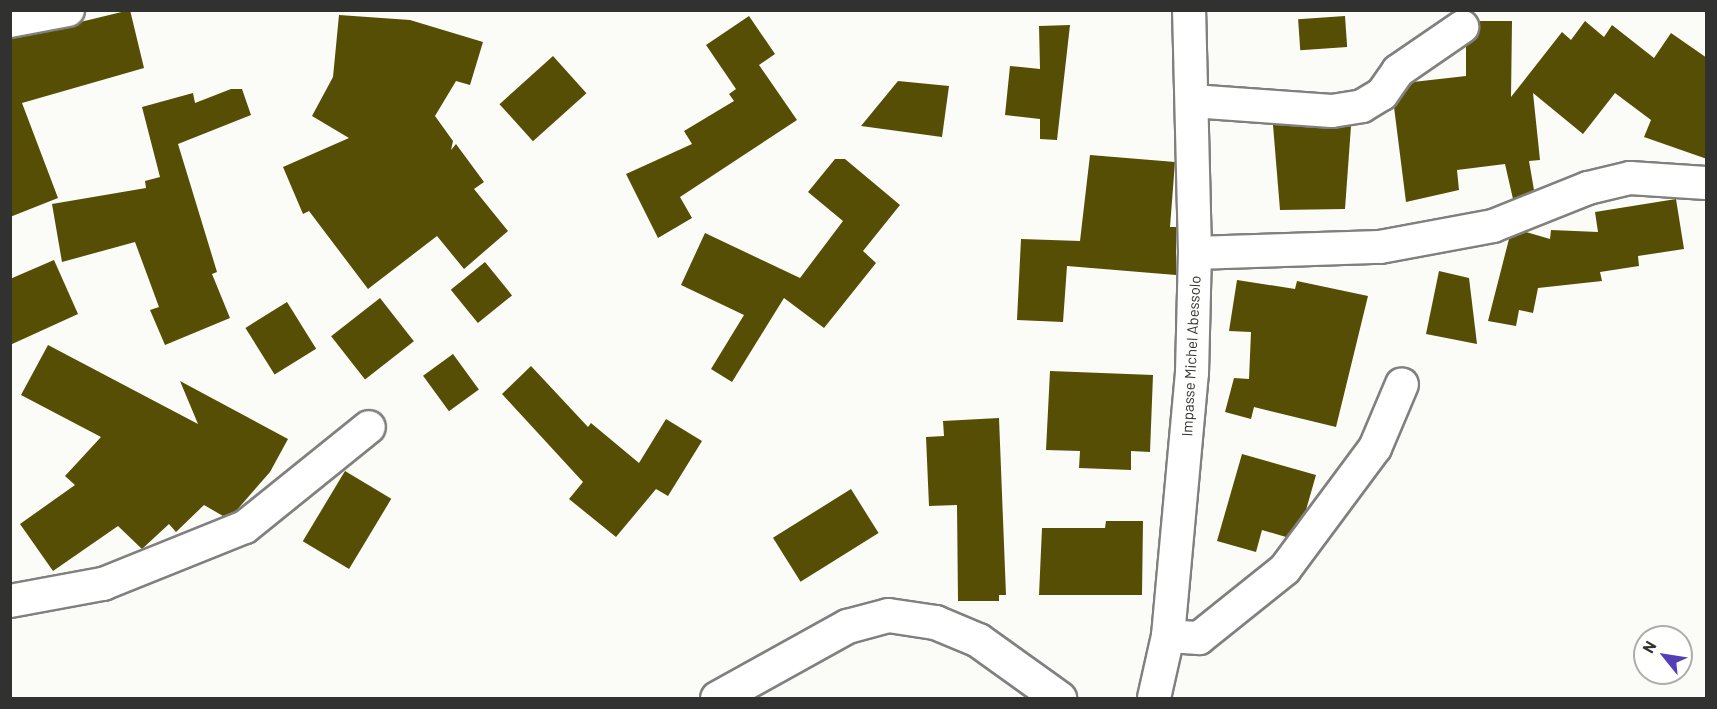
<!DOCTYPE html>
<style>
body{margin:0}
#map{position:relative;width:1717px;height:709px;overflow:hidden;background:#fbfbf8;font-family:Barlow,sans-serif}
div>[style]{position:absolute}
.building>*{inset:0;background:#564e04;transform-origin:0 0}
.roads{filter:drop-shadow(2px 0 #81807e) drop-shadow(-2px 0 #81807e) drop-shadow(0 2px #81807e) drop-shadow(0 -2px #81807e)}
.street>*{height:32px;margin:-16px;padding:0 16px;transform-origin:16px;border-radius:16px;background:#fff}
.secondary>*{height:33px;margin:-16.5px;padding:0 16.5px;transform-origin:16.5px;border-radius:16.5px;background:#fff}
span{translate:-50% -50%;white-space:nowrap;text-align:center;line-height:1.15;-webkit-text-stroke:6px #fffffe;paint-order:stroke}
.street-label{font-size:15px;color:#31312f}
.frame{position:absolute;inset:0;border:12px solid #31312f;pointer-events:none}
.north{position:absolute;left:1633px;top:625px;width:60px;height:60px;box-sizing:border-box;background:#fffffe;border:2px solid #adadab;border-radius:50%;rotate:300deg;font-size:16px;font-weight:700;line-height:24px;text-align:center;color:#31312f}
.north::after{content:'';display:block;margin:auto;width:21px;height:27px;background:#543fb7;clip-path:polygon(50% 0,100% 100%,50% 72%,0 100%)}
</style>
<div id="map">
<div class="building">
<div style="clip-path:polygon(130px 10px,144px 68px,22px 103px,58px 198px,10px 217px,10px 39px)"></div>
<div style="clip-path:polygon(339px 15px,410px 20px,483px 42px,470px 85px,456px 81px,435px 116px,453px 141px,451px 150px,456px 144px,484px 182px,474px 189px,508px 231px,464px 269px,437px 236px,368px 289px,309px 211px,303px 214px,283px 167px,349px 138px,312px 116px,333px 77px)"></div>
<div style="clip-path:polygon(749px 16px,775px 54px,759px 65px,797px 120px,680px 197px,692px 218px,658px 238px,626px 174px,692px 144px,684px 131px,734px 101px,729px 94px,736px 89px,706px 45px)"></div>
<div style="left:1345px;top:16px;width:31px;height:47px;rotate:86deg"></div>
<div style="clip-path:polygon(1478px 21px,1512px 21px,1511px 97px,1562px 32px,1571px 40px,1585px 21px,1604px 37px,1612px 25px,1654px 58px,1671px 33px,1707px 58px,1707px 159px,1644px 137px,1651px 120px,1615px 93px,1583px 134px,1533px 93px,1540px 160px,1529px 161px,1534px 190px,1513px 199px,1505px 164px,1457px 170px,1459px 190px,1406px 202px,1394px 107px,1413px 82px,1466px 76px,1466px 46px,1478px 34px)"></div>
<div style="clip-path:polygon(1070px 25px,1057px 140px,1040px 139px,1040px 119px,1005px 115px,1010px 66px,1040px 69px,1039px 26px)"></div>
<div style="left:553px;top:56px;width:50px;height:72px;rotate:48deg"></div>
<div style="clip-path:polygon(898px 81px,949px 86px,942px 137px,861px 126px)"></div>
<div style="clip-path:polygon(231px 89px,242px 89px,251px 115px,178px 144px,217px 272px,212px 274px,230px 318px,165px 345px,150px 310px,159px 307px,135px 242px,62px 262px,52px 204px,146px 188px,145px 181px,160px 177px,142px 107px,193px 93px,195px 103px)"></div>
<div style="clip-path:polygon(1273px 125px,1351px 126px,1345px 209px,1280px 210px)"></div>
<div style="clip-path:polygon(1090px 155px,1175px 162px,1170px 227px,1176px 227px,1176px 275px,1067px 266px,1063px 322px,1017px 320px,1021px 239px,1080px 241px)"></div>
<div style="clip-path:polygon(835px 159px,845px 159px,900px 205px,863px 251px,876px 263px,824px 328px,784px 298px,732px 382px,711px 369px,744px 315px,681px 285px,705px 233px,800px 278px,843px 221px,808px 192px)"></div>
<div style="clip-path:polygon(1676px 199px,1684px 249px,1638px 256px,1639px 266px,1600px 272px,1602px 281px,1538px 288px,1533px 313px,1519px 310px,1516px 326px,1488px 321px,1509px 239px,1526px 232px,1550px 239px,1551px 230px,1598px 232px,1595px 212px)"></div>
<div style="clip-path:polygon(54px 260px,78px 314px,10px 345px,10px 279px)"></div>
<div style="left:485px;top:262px;width:43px;height:44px;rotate:51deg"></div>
<div style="clip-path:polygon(1439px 271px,1469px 278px,1477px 344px,1426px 334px)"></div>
<div style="clip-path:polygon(1237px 280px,1295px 289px,1297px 281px,1368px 296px,1336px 427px,1254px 407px,1251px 419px,1225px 412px,1234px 378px,1249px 379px,1251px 332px,1229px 331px)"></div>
<div style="left:380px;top:298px;width:55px;height:62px;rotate:52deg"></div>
<div style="left:287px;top:302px;width:55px;height:49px;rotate:58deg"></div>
<div style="clip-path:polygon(48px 345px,198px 424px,180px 381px,288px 439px,270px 472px,236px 511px,223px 516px,204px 505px,176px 532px,169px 524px,142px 549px,118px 526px,53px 571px,20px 524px,75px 485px,65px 476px,101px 437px,21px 395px)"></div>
<div style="left:453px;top:354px;width:44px;height:37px;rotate:54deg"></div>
<div style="clip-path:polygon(531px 366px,588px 427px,591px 423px,639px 463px,666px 419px,702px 441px,668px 496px,656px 489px,616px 537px,569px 499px,583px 482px,502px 394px)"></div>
<div style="clip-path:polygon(1050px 371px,1153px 375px,1150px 452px,1131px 451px,1131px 470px,1079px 468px,1080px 451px,1046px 450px)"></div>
<div style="clip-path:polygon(999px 418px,1006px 595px,999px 595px,999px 601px,958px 601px,957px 505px,929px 506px,926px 437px,944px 436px,943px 421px)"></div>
<div style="clip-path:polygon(1242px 454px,1316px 475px,1306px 510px,1286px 537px,1262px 530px,1256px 552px,1217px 541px)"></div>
<div style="left:345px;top:471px;width:54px;height:82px;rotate:31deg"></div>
<div style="left:851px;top:489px;width:52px;height:92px;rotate:58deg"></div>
<div style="clip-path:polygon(1106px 521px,1143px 521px,1142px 595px,1039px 595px,1042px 528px,1105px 528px)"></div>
</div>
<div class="roads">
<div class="street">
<div style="left:10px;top:21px;width:59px;rotate:-10.7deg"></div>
<div style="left:1192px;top:101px;width:140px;rotate:4.1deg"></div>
<div style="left:1332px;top:111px;width:30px;rotate:-9deg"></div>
<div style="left:1362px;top:106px;width:23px;rotate:-31deg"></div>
<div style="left:1382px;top:94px;width:28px;rotate:-55deg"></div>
<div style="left:1398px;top:71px;width:78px;rotate:-34.5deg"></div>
<div style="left:1195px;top:253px;width:185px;rotate:-1.9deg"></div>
<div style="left:1380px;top:247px;width:115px;rotate:-10.5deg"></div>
<div style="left:1493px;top:226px;width:102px;rotate:-21.8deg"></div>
<div style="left:1588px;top:188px;width:43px;rotate:-13.4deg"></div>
<div style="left:1630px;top:178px;width:76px;rotate:3.8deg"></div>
<div style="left:10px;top:601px;width:95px;rotate:-10.4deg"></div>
<div style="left:103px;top:584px;width:153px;rotate:-21.9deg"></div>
<div style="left:245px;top:527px;width:159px;rotate:-38.9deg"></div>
<div style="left:1168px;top:636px;width:31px;rotate:4deg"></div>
<div style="left:1199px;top:638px;width:110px;rotate:-38.7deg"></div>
<div style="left:1285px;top:569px;width:151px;rotate:-53.4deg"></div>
<div style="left:1375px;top:448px;width:69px;rotate:-67.1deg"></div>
<div style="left:1154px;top:698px;width:64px;rotate:-77.3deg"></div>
<div style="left:1168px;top:636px;width:264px;rotate:-84.8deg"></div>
<div style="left:1192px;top:373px;width:120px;rotate:-88.6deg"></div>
<div style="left:1195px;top:253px;width:243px;rotate:-91.4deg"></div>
</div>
<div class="secondary">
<div style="left:717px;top:698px;width:149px;rotate:-29deg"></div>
<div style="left:847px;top:626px;width:42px;rotate:-15deg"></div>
<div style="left:888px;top:615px;width:48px;rotate:8.5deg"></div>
<div style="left:935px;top:622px;width:47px;rotate:22.7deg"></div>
<div style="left:978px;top:640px;width:100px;rotate:35.6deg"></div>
</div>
</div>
<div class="street-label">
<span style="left:1191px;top:356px;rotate:-87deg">Impasse Michel Abessolo</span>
</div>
<div class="frame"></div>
<div class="north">N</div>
</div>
